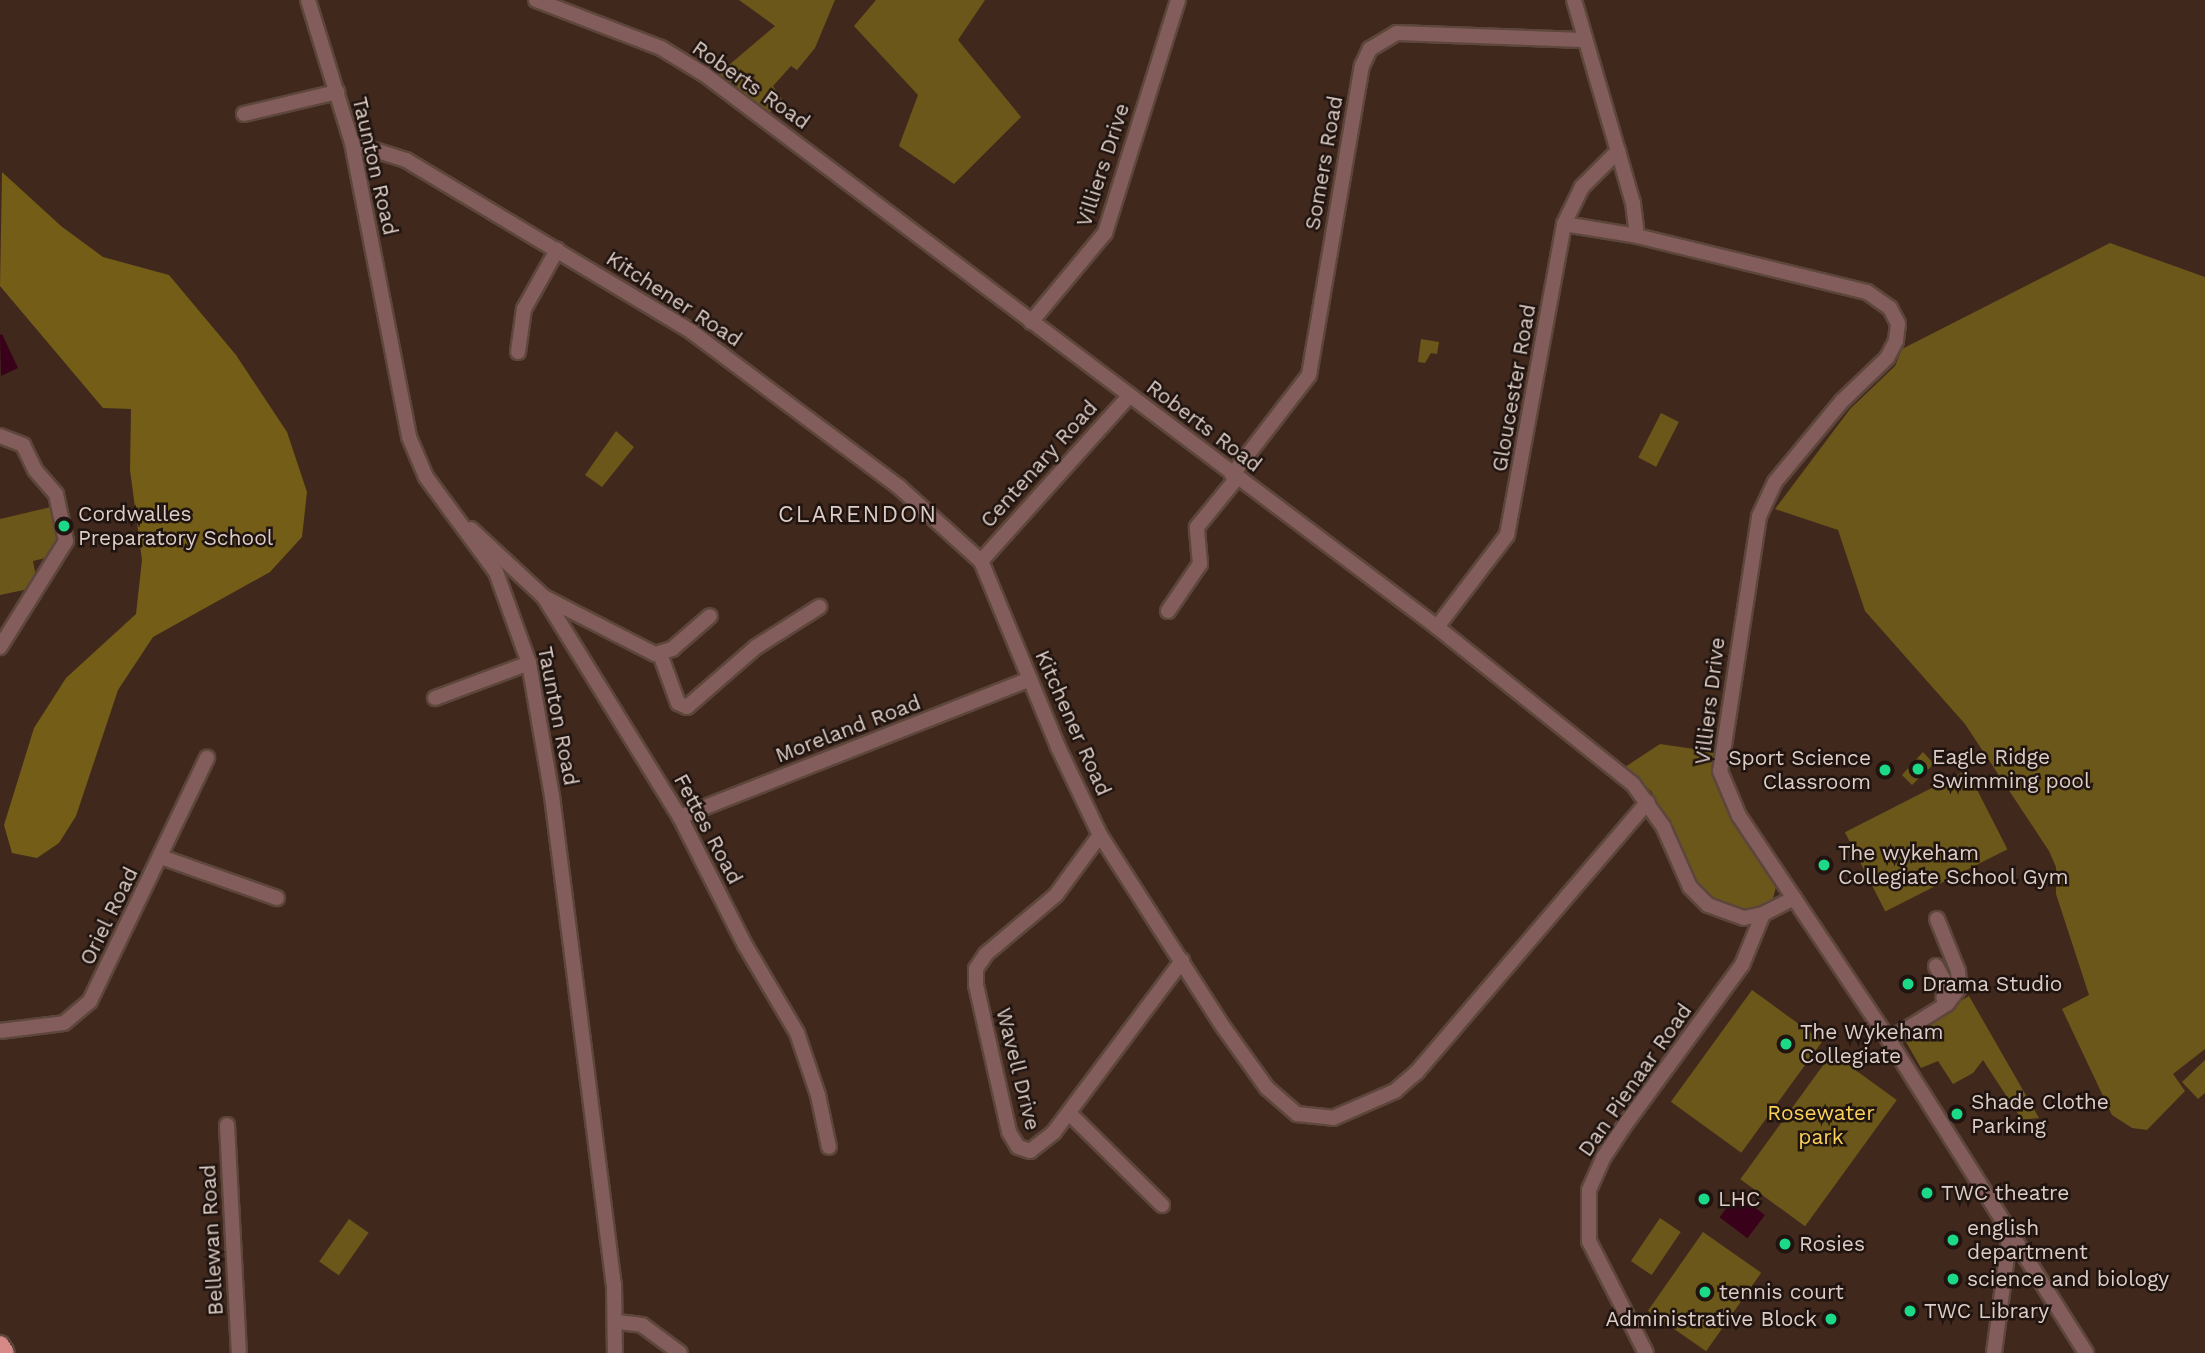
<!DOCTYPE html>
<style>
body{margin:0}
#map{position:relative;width:2205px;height:1353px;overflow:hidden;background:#41281d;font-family:"Work Sans",sans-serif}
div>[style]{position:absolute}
.green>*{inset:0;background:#6b5719;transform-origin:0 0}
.forest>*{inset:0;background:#735d17}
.water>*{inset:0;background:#39011a;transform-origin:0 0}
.roads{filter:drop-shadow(2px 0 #5d463b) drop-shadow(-2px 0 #5d463b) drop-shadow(0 2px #5d463b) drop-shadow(0 -2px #5d463b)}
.minor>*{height:14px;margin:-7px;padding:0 7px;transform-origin:7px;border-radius:7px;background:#835d5b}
.major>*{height:18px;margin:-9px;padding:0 9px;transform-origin:9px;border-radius:9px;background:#d68986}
.dots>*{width:19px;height:19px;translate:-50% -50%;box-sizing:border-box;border:4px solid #1f140f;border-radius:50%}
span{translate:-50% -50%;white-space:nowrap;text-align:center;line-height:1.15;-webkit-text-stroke:5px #1f140f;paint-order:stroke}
.street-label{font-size:21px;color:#decdc6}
.poi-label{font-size:21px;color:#decdc6}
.left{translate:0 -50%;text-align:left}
.right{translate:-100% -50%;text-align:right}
.park-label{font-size:21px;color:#fad15b}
.neighbourhood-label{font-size:23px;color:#decdc6;letter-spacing:2px}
</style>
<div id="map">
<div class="green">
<div style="clip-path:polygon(739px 0,835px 0,815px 48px,797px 70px,791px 66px,773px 86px,782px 99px,769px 114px,716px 76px,775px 26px)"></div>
<div style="clip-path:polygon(876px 0,985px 0,958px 40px,1021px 117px,954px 184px,899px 146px,918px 95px,854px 26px)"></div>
<div style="clip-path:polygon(2110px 243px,2205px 277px,2205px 1049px,2173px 1074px,2185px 1091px,2147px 1130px,2132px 1128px,2112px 1115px,2062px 1009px,2089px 995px,2056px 894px,2056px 867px,2049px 851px,1965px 724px,1865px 611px,1838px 530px,1775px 509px,1850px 409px,1895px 366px,1902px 349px)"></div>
<div style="clip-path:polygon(1421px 339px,1439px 342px,1437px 354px,1431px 353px,1425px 363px,1418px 362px)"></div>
<div style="left:1661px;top:413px;width:20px;height:50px;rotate:27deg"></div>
<div style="clip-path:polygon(616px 431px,634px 447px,602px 487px,585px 475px)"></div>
<div style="clip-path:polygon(51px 507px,62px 554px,33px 561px,38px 587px,0 595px,0 519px)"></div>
<div style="clip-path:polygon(1660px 744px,1715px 752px,1718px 785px,1776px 887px,1772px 902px,1750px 913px,1729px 910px,1697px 891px,1652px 792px,1625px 767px)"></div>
<div style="clip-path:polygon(1923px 752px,1934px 764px,1912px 785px,1902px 775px)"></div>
<div style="left:1967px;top:770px;width:89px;height:137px;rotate:63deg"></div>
<div style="left:1752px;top:990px;width:87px;height:138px;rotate:36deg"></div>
<div style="clip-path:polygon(1969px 996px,2039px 1118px,2022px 1120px,1983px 1060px,1973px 1073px,1953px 1084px,1938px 1061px,1921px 1068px,1902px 1035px)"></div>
<div style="left:1832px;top:1053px;width:80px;height:156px;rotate:36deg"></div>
<div style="clip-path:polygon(2205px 1060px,2205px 1093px,2198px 1099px,2182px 1082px)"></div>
<div style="left:1660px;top:1218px;width:25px;height:52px;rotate:34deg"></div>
<div style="left:349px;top:1219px;width:24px;height:52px;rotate:35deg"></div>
<div style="left:1703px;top:1232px;width:71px;height:96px;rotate:35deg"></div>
</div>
<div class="forest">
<div style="clip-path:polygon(2px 172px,61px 226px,103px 257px,169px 275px,236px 355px,287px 432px,307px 492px,302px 537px,270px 572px,153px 637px,118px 690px,76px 816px,59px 843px,37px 858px,12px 853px,4px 825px,34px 728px,66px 678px,136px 614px,142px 560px,130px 470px,131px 409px,103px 408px,0 286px)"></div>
</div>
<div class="water">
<div style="clip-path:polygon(2px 334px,18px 368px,1px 376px,0 335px)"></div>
<div style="left:1737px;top:1194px;width:35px;height:29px;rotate:37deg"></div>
</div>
<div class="roads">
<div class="minor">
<div style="left:308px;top:0;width:150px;rotate:72.9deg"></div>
<div style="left:352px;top:143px;width:299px;rotate:79deg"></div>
<div style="left:409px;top:437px;width:43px;rotate:67deg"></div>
<div style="left:426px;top:477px;width:118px;rotate:53.6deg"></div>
<div style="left:496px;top:572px;width:97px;rotate:70.1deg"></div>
<div style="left:529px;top:663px;width:135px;rotate:80.2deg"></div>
<div style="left:552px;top:796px;width:492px;rotate:82.8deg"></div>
<div style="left:614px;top:1284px;width:69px;rotate:89.2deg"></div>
<div style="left:536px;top:0;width:134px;rotate:21deg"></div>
<div style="left:661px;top:48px;width:50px;rotate:31.2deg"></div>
<div style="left:704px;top:74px;width:918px;rotate:37.03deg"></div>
<div style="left:1437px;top:627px;width:251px;rotate:38.7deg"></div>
<div style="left:1633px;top:784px;width:52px;rotate:54.5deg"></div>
<div style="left:1663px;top:826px;width:67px;rotate:66.1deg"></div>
<div style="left:1690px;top:887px;width:25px;rotate:45deg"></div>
<div style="left:1708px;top:905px;width:38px;rotate:20deg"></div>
<div style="left:1744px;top:918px;width:19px;rotate:-12deg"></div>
<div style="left:1763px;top:914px;width:35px;rotate:-27deg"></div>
<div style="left:1574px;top:0;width:211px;rotate:73.8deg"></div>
<div style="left:1633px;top:203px;width:33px;rotate:83deg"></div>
<div style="left:244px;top:114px;width:96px;rotate:-13.3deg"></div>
<div style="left:352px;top:143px;width:57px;rotate:17.5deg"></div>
<div style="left:406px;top:160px;width:334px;rotate:31deg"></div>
<div style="left:692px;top:332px;width:259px;rotate:36.8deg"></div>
<div style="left:899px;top:487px;width:110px;rotate:42.1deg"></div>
<div style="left:981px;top:561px;width:201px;rotate:67.5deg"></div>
<div style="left:1058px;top:747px;width:98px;rotate:64.5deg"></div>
<div style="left:1100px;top:835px;width:229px;rotate:57.3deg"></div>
<div style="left:1224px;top:1028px;width:74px;rotate:54.4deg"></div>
<div style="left:1267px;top:1088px;width:40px;rotate:41deg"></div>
<div style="left:1297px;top:1114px;width:36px;rotate:6deg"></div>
<div style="left:1333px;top:1118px;width:68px;rotate:-23.5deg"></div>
<div style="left:1395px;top:1091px;width:29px;rotate:-41deg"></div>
<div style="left:1417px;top:1072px;width:355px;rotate:-49.5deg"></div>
<div style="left:1564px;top:224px;width:74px;rotate:9.3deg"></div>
<div style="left:1637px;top:236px;width:237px;rotate:13.7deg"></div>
<div style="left:1867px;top:292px;width:28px;rotate:35deg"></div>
<div style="left:1890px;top:308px;width:18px;rotate:63deg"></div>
<div style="left:1898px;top:324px;width:17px;rotate:97deg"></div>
<div style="left:1896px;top:341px;width:19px;rotate:118deg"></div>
<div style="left:1887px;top:358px;width:62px;rotate:136.3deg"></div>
<div style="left:1842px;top:401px;width:105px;rotate:129.6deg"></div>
<div style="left:1775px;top:482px;width:38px;rotate:115deg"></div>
<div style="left:1759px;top:517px;width:257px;rotate:98.7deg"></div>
<div style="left:1720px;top:771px;width:49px;rotate:67.1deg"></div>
<div style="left:1739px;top:816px;width:270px;rotate:56.2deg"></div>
<div style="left:1889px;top:1040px;width:370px;rotate:57.8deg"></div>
<div style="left:1031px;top:322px;width:116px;rotate:-50.3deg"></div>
<div style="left:1105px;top:233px;width:244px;rotate:-72.6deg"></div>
<div style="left:518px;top:352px;width:43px;rotate:-82.1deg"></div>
<div style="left:524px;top:309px;width:68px;rotate:-60.8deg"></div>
<div style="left:0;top:436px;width:25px;rotate:21deg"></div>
<div style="left:23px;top:445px;width:28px;rotate:64deg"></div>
<div style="left:35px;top:470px;width:32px;rotate:49deg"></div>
<div style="left:56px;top:494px;width:48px;rotate:78deg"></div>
<div style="left:66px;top:541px;width:125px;rotate:121.9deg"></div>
<div style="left:1232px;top:475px;width:126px;rotate:-52.4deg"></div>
<div style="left:1309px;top:375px;width:314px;rotate:-80.3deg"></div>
<div style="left:1362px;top:66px;width:19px;rotate:-65deg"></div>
<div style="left:1370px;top:49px;width:31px;rotate:-31deg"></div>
<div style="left:1397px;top:33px;width:185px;rotate:2.2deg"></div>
<div style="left:471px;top:529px;width:100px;rotate:43deg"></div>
<div style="left:544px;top:597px;width:259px;rotate:58.3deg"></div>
<div style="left:680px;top:817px;width:144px;rotate:63.1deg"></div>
<div style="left:745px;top:945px;width:102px;rotate:59.4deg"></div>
<div style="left:797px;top:1033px;width:65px;rotate:71.3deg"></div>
<div style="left:818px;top:1095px;width:53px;rotate:78.1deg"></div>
<div style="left:981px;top:561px;width:222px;rotate:-48.1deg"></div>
<div style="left:544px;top:597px;width:125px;rotate:27.2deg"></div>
<div style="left:655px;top:654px;width:18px;rotate:-16deg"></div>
<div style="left:672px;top:649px;width:50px;rotate:-41deg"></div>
<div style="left:1168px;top:611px;width:57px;rotate:-55.8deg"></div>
<div style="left:1200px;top:564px;width:37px;rotate:-95deg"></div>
<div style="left:1197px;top:527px;width:63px;rotate:-50.8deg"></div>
<div style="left:1437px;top:627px;width:116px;rotate:-52.7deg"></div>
<div style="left:1507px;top:535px;width:316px;rotate:-79.6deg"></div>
<div style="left:1564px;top:224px;width:41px;rotate:-64.1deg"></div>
<div style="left:1582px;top:187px;width:51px;rotate:-45deg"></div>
<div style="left:660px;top:654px;width:52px;rotate:69.8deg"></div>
<div style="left:678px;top:703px;width:10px;rotate:24deg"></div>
<div style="left:687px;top:707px;width:91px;rotate:-41deg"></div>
<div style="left:756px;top:647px;width:75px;rotate:-32.4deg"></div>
<div style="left:435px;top:698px;width:100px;rotate:-20.4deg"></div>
<div style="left:680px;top:817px;width:376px;rotate:-21.5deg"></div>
<div style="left:1100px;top:835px;width:74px;rotate:126.3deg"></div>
<div style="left:1056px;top:895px;width:92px;rotate:139.9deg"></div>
<div style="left:986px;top:954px;width:18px;rotate:124deg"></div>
<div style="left:976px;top:969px;width:16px;rotate:90deg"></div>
<div style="left:976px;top:985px;width:151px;rotate:77.3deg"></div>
<div style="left:1009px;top:1132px;width:17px;rotate:59deg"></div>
<div style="left:1018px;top:1147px;width:13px;rotate:18deg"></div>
<div style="left:1030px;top:1151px;width:31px;rotate:-38deg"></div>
<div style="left:1054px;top:1132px;width:214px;rotate:-53.2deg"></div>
<div style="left:161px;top:857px;width:123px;rotate:19.5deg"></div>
<div style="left:1936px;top:966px;width:31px;rotate:61deg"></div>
<div style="left:1951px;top:993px;width:9px;rotate:148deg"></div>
<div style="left:0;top:1031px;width:64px;rotate:-7.1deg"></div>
<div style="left:64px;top:1023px;width:34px;rotate:-40deg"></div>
<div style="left:90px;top:1001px;width:270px;rotate:-64.3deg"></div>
<div style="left:1889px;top:1040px;width:68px;rotate:-31.8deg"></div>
<div style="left:1947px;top:1004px;width:20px;rotate:-53deg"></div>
<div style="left:1959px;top:988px;width:17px;rotate:-93deg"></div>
<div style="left:1958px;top:971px;width:56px;rotate:-112deg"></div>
<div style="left:1069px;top:1113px;width:131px;rotate:44.7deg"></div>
<div style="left:227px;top:1125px;width:228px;rotate:87deg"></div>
<div style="left:618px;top:1322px;width:24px;rotate:7deg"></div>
<div style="left:642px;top:1325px;width:47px;rotate:36.4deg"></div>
<div style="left:1646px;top:1353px;width:126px;rotate:-117deg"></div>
<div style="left:1589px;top:1241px;width:51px;rotate:-90deg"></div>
<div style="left:1589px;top:1190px;width:35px;rotate:-66deg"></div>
<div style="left:1603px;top:1158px;width:43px;rotate:-56.3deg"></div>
<div style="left:1627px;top:1122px;width:195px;rotate:-53.8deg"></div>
<div style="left:1742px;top:965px;width:55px;rotate:-67.6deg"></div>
<div style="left:1994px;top:1353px;width:121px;rotate:-82.4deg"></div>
</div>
<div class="major">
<div style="left:0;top:1345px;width:9px;rotate:58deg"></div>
</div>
</div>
<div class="dots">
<div style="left:64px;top:526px;background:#1cd988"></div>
<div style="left:1918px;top:769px;background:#1cd988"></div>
<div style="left:1885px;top:770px;background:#1cd988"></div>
<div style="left:1824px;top:865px;background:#1cd988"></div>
<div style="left:1908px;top:984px;background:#1cd988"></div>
<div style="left:1786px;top:1044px;background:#1cd988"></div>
<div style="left:1957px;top:1114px;background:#1cd988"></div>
<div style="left:1927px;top:1193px;background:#1cd988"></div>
<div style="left:1704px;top:1199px;background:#1cd988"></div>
<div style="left:1953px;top:1240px;background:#1cd988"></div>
<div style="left:1785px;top:1244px;background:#1cd988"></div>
<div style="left:1953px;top:1279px;background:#1cd988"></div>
<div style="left:1705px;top:1292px;background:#1cd988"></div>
<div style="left:1910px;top:1311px;background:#1cd988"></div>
<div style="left:1831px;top:1319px;background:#1cd988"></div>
</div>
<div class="street-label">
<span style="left:751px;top:85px;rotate:35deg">Roberts Road</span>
<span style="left:1324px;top:163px;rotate:-80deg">Somers Road</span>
<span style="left:1103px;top:165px;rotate:-72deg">Villiers Drive</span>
<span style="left:375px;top:166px;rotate:77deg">Taunton Road</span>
<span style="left:674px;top:299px;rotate:33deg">Kitchener Road</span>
<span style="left:1514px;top:388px;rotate:-80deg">Gloucester Road</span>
<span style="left:1204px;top:426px;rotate:37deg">Roberts Road</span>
<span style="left:1039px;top:464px;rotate:-48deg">Centenary Road</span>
<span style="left:1710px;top:701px;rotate:-83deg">Villiers Drive</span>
<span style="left:558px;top:716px;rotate:79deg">Taunton Road</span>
<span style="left:1073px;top:723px;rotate:66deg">Kitchener Road</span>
<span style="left:848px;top:729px;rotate:-21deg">Moreland Road</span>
<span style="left:708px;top:829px;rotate:62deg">Fettes Road</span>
<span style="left:109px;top:916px;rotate:-64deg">Oriel Road</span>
<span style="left:1018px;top:1069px;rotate:76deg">Wavell Drive</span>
<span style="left:1635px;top:1080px;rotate:-55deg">Dan Pienaar Road</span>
<span style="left:212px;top:1240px;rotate:-93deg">Bellewan Road</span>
</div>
<div class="poi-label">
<span class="left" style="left:78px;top:526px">Cordwalles<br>Preparatory School</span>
<span class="left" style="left:1932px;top:769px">Eagle Ridge<br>Swimming pool</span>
<span class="right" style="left:1871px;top:770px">Sport Science<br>Classroom</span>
<span class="left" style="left:1838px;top:865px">The wykeham<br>Collegiate School Gym</span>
<span class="left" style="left:1922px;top:984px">Drama Studio</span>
<span class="left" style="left:1800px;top:1044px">The Wykeham<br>Collegiate</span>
<span class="left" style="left:1971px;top:1114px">Shade Clothe<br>Parking</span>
<span class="left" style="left:1941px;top:1193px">TWC theatre</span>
<span class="left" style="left:1718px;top:1199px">LHC</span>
<span class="left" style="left:1967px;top:1240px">english<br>department</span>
<span class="left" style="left:1799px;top:1244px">Rosies</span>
<span class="left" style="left:1967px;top:1279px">science and biology</span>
<span class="left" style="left:1719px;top:1292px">tennis court</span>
<span class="left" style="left:1924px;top:1311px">TWC Library</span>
<span class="right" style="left:1817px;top:1319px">Administrative Block</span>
</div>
<div class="park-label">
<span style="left:1821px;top:1125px">Rosewater<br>park</span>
</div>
<div class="neighbourhood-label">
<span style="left:858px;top:515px">CLARENDON</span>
</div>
</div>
